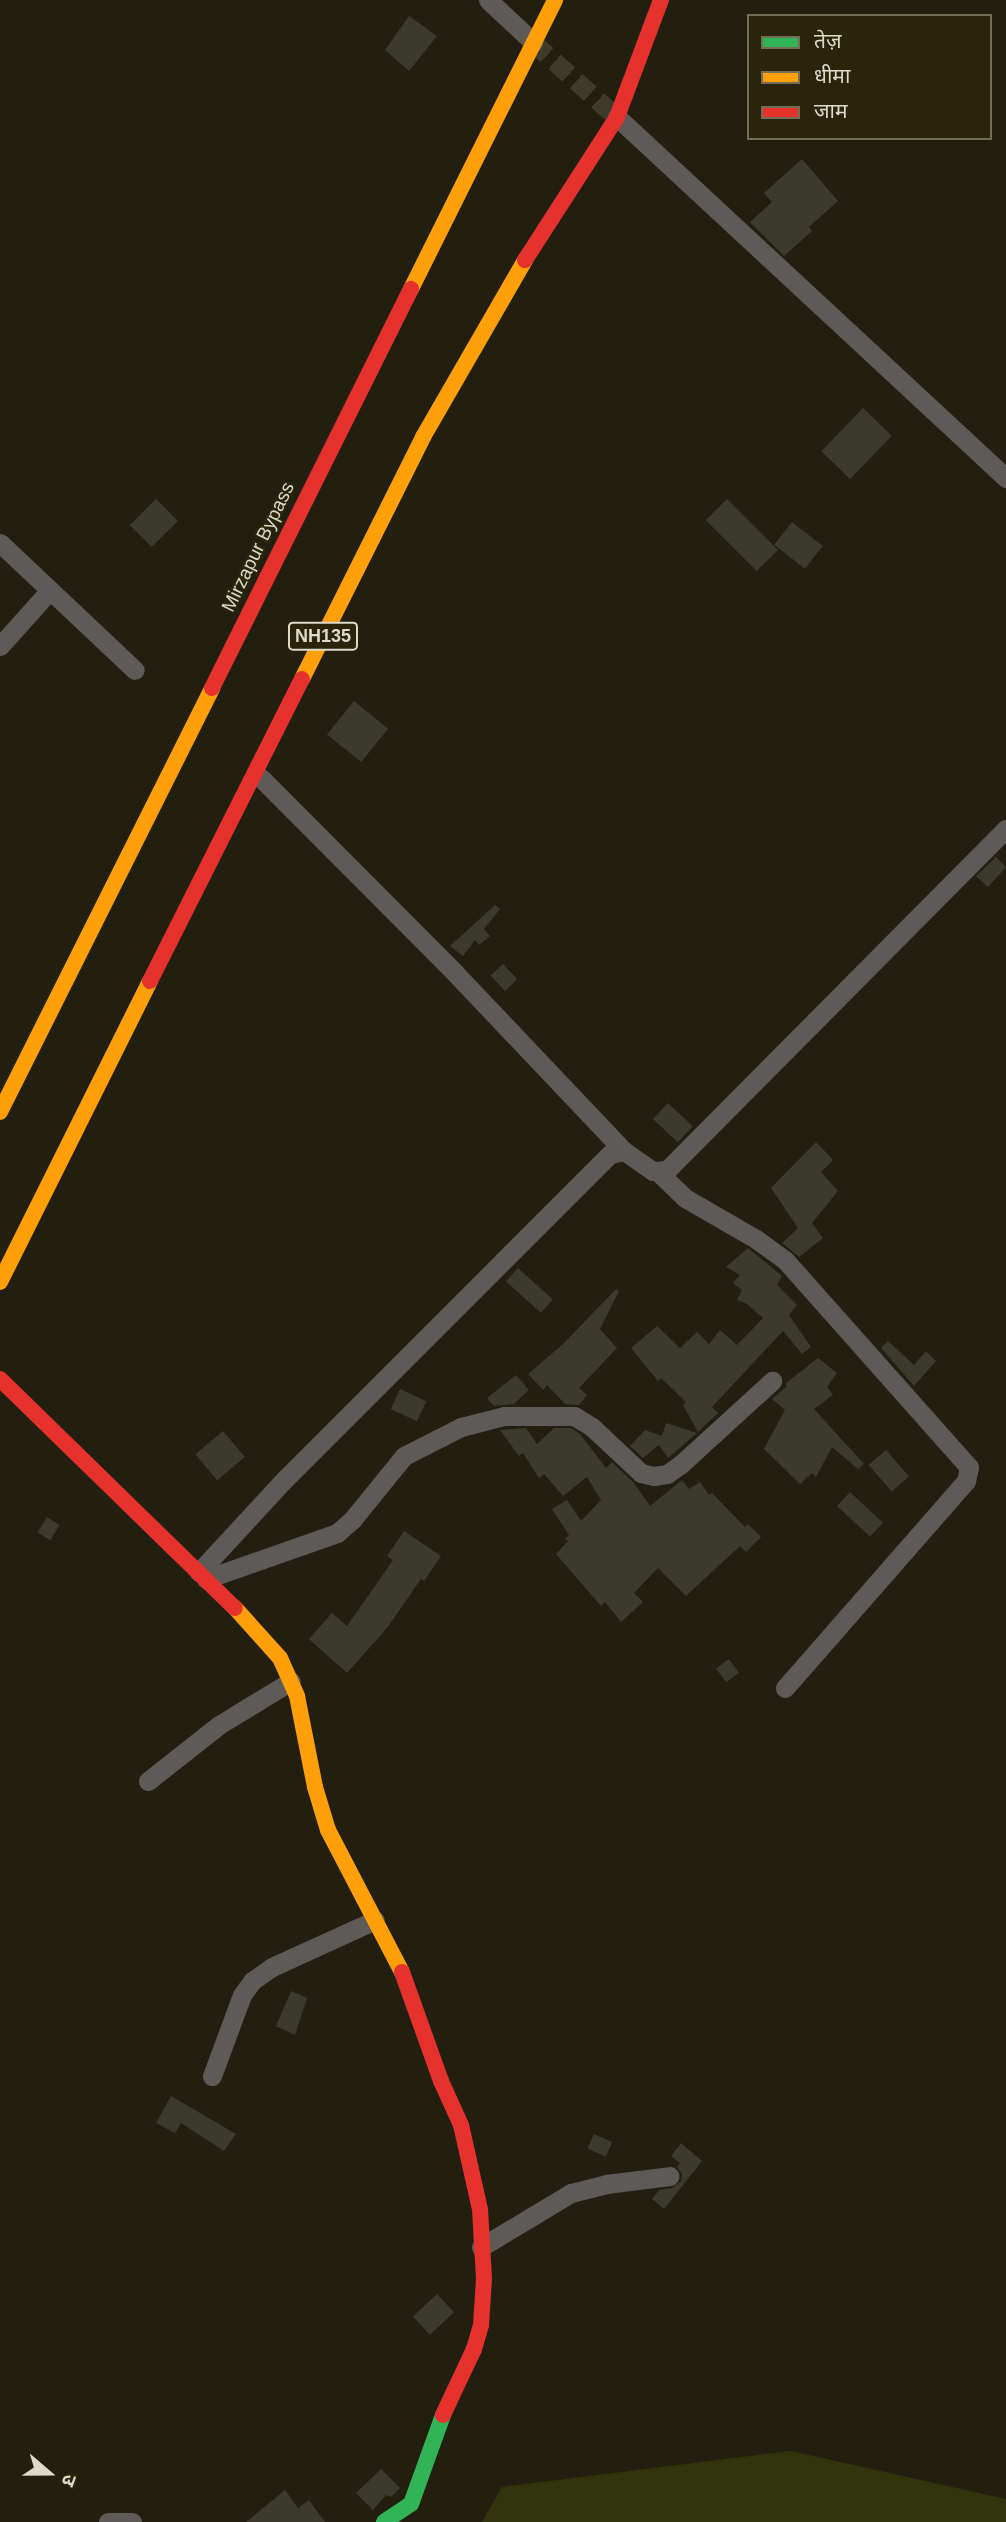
<!DOCTYPE html>
<meta charset="utf-8">
<style>
body{margin:0}
#map{position:relative;width:1006px;height:2522px;overflow:hidden;background:#221f11;font-family:Arial,"Noto Sans Devanagari",sans-serif}
div>[style]{position:absolute}
.green>*{inset:0;background:#31340b}
.building>*{inset:0;background:#3c392d;transform-origin:0 0}
.street-tunnel>*{height:19px;margin-top:-9.5px;transform-origin:0;background:repeating-linear-gradient(90deg,#3e3b2d 0 19px,transparent 0 29px)}
.street>*{height:19px;margin:-9.5px;padding:0 9.5px;transform-origin:9.5px;border-radius:9.5px;background:#5e5a58}
.fast>*{height:16px;margin:-8px;padding:0 8px;transform-origin:8px;border-radius:8px;background:#30b455}
.slow>*{height:16px;margin:-8px;padding:0 8px;transform-origin:8px;border-radius:8px;background:#ff9f0a}
.jam>*{height:16px;margin:-8px;padding:0 8px;transform-origin:8px;border-radius:8px;background:#e5322d}
span{translate:-50% -50%;white-space:nowrap;text-align:center;line-height:1.15;-webkit-text-stroke:5px #29240a;paint-order:stroke}
.shield-label span{padding:2px 5px;background:#29240a;border:2px solid;border-radius:5px;-webkit-text-stroke-width:0}
.shield-label{font-size:18px;color:#dddacb;font-weight:700}
.street-label{font-size:19px;color:#dddacb}
.legend{position:absolute;left:747px;top:14px;width:245px;height:126px;box-sizing:border-box;background:#29240a;border:2px solid #716d57;margin:0;padding:9px 12px;list-style:none;font-size:21px;color:#dddacb}
.legend li{display:flex;align-items:center;gap:14px;height:35px}
.legend b{width:35px;border:2px solid #716d57}
.north{position:absolute;left:14px;top:2438px;width:70px;height:70px;-webkit-text-stroke:5px #29240a;paint-order:stroke;rotate:110deg;font-size:19px;font-weight:700;line-height:28px;text-align:center;color:#dddacb}
.north::after{content:'';display:block;margin:auto;width:24px;height:32px;background:#dddacb;clip-path:polygon(50% 0,100% 100%,50% 72%,0 100%)}
</style>
<div id="map">
<div class="green">
<div style="clip-path:polygon(791px 2451px,1006px 2499px,1006px 2522px,482px 2522px,502px 2487px)"></div>
</div>
<div class="building">
<div style="clip-path:polygon(409px 16px,437px 36px,409px 71px,385px 50px)"></div>
<div style="clip-path:polygon(802px 159px,838px 201px,809px 227px,812px 231px,784px 256px,750px 222px,772px 202px,764px 193px)"></div>
<div style="left:863px;top:408px;width:40px;height:60px;rotate:44deg"></div>
<div style="left:156px;top:499px;width:31px;height:37px;rotate:45deg"></div>
<div style="left:727px;top:499px;width:72px;height:30px;rotate:45deg"></div>
<div style="left:792px;top:522px;width:39px;height:29px;rotate:38deg"></div>
<div style="left:354px;top:701px;width:44px;height:43px;rotate:39deg"></div>
<div style="clip-path:polygon(996px 857px,1006px 867px,988px 887px,976px 876px)"></div>
<div style="clip-path:polygon(495px 905px,500px 909px,484px 929px,490px 936px,479px 945px,475px 940px,463px 956px,450px 946px)"></div>
<div style="left:503px;top:964px;width:21px;height:17px;rotate:47deg"></div>
<div style="left:668px;top:1103px;width:34px;height:22px;rotate:43deg"></div>
<div style="clip-path:polygon(816px 1142px,833px 1160px,821px 1172px,838px 1191px,812px 1223px,823px 1238px,799px 1257px,782px 1243px,798px 1228px,771px 1188px)"></div>
<div style="clip-path:polygon(748px 1248px,782px 1276px,777px 1285px,797px 1305px,789px 1315px,811px 1347px,802px 1354px,783px 1331px,712px 1407px,718px 1413px,698px 1432px,683px 1405px,686px 1402px,661px 1378px,658px 1381px,631px 1348px,657px 1326px,680px 1348px,697px 1332px,709px 1344px,720px 1330px,737px 1345px,763px 1318px,747px 1304px,737px 1300px,742px 1290px,733px 1283px,740px 1275px,726px 1267px)"></div>
<div style="left:518px;top:1268px;width:47px;height:18px;rotate:42deg"></div>
<div style="clip-path:polygon(616px 1289px,619px 1291px,600px 1329px,617px 1348px,579px 1388px,587px 1395px,579px 1405px,565px 1404px,547px 1385px,543px 1390px,528px 1374px,563px 1344px)"></div>
<div style="clip-path:polygon(888px 1341px,914px 1365px,926px 1351px,936px 1361px,914px 1386px,881px 1348px)"></div>
<div style="clip-path:polygon(818px 1358px,837px 1373px,827px 1387px,833px 1395px,814px 1409px,864px 1464px,858px 1469px,832px 1447px,816px 1477px,812px 1473px,800px 1484px,764px 1449px,785px 1410px,772px 1399px,787px 1386px,785px 1384px)"></div>
<div style="clip-path:polygon(516px 1375px,529px 1390px,514px 1404px,494px 1406px,487px 1398px)"></div>
<div style="left:400px;top:1389px;width:29px;height:22px;rotate:25deg"></div>
<div style="clip-path:polygon(666px 1423px,697px 1433px,668px 1458px,659px 1445px,643px 1458px,630px 1446px,645px 1430px,662px 1436px)"></div>
<div style="clip-path:polygon(526px 1428px,537px 1444px,554px 1428px,571px 1428px,580px 1434px,606px 1468px,612px 1462px,634px 1483px,650px 1506px,682px 1480px,689px 1489px,700px 1482px,709px 1495px,712px 1493px,745px 1527px,748px 1524px,761px 1537px,746px 1552px,740px 1546px,686px 1596px,658px 1568px,634px 1593px,643px 1602px,621px 1622px,605px 1602px,601px 1606px,556px 1554px,568px 1541px,565px 1539px,569px 1535px,552px 1509px,567px 1500px,581px 1521px,601px 1500px,587px 1477px,563px 1496px,544px 1474px,539px 1478px,523px 1453px,519px 1456px,500px 1430px)"></div>
<div style="left:223px;top:1431px;width:34px;height:36px;rotate:50deg"></div>
<div style="left:886px;top:1450px;width:35px;height:23px;rotate:49deg"></div>
<div style="left:850px;top:1492px;width:45px;height:19px;rotate:43deg"></div>
<div style="left:47px;top:1517px;width:15px;height:18px;rotate:32deg"></div>
<div style="clip-path:polygon(404px 1531px,441px 1556px,424px 1581px,421px 1579px,387px 1628px,347px 1673px,309px 1639px,332px 1613px,347px 1626px,393px 1560px,387px 1556px)"></div>
<div style="left:729px;top:1659px;width:17px;height:16px;rotate:54deg"></div>
<div style="clip-path:polygon(291px 1991px,307px 1998px,295px 2035px,276px 2026px)"></div>
<div style="clip-path:polygon(171px 2096px,236px 2134px,224px 2151px,181px 2123px,175px 2133px,156px 2123px)"></div>
<div style="left:594px;top:2134px;width:20px;height:16px;rotate:24deg"></div>
<div style="clip-path:polygon(681px 2143px,702px 2161px,664px 2209px,652px 2199px,659px 2190px,672px 2188px,681px 2181px,682px 2174px,677px 2167px,680px 2163px,671px 2156px)"></div>
<div style="left:437px;top:2294px;width:25px;height:33px;rotate:47deg"></div>
<div style="clip-path:polygon(381px 2469px,400px 2488px,391px 2497px,386px 2495px,373px 2510px,356px 2493px)"></div>
<div style="clip-path:polygon(285px 2490px,298px 2508px,309px 2500px,325px 2522px,246px 2522px)"></div>
</div>
<div class="street-tunnel">
<div style="left:533px;top:42px;width:113px;rotate:41.8deg"></div>
</div>
<div class="street">
<div style="left:488px;top:0;width:62px;rotate:43deg"></div>
<div style="left:617px;top:117px;width:531px;rotate:42.86deg"></div>
<div style="left:0;top:543px;width:185px;rotate:43.3deg"></div>
<div style="left:0;top:646px;width:75px;rotate:-48.2deg"></div>
<div style="left:261px;top:778px;width:276px;rotate:45.1deg"></div>
<div style="left:456px;top:974px;width:244px;rotate:46.5deg"></div>
<div style="left:658px;top:1172px;width:37px;rotate:44deg"></div>
<div style="left:685px;top:1198px;width:82px;rotate:30deg"></div>
<div style="left:756px;top:1239px;width:36px;rotate:36deg"></div>
<div style="left:785px;top:1260px;width:277px;rotate:48.4deg"></div>
<div style="left:969px;top:1467px;width:14px;rotate:102deg"></div>
<div style="left:966px;top:1481px;width:275px;rotate:131.2deg"></div>
<div style="left:199px;top:1572px;width:125px;rotate:-47.3deg"></div>
<div style="left:284px;top:1480px;width:461px;rotate:-45deg"></div>
<div style="left:610px;top:1154px;width:14px;rotate:-12deg"></div>
<div style="left:624px;top:1151px;width:35px;rotate:35deg"></div>
<div style="left:653px;top:1171px;width:14px;rotate:-4deg"></div>
<div style="left:667px;top:1170px;width:481px;rotate:-45.2deg"></div>
<div style="left:206px;top:1579px;width:139px;rotate:-19.3deg"></div>
<div style="left:337px;top:1533px;width:20px;rotate:-41deg"></div>
<div style="left:352px;top:1520px;width:82px;rotate:-50.9deg"></div>
<div style="left:404px;top:1456px;width:64px;rotate:-27deg"></div>
<div style="left:461px;top:1427px;width:44px;rotate:-14.3deg"></div>
<div style="left:504px;top:1416px;width:70px"></div>
<div style="left:574px;top:1416px;width:21px;rotate:31deg"></div>
<div style="left:592px;top:1427px;width:67px;rotate:43.2deg"></div>
<div style="left:641px;top:1473px;width:13px;rotate:13deg"></div>
<div style="left:654px;top:1476px;width:13px;rotate:-9deg"></div>
<div style="left:667px;top:1474px;width:16px;rotate:-35deg"></div>
<div style="left:680px;top:1465px;width:125px;rotate:-42.4deg"></div>
<div style="left:148px;top:1781px;width:90px;rotate:-38.3deg"></div>
<div style="left:219px;top:1725px;width:84px;rotate:-31.4deg"></div>
<div style="left:212px;top:2076px;width:86px;rotate:-69.7deg"></div>
<div style="left:242px;top:1995px;width:17px;rotate:-54deg"></div>
<div style="left:252px;top:1981px;width:24px;rotate:-35deg"></div>
<div style="left:272px;top:1967px;width:113px;rotate:-24.5deg"></div>
<div style="left:481px;top:2247px;width:105px;rotate:-31deg"></div>
<div style="left:571px;top:2193px;width:36px;rotate:-14deg"></div>
<div style="left:606px;top:2184px;width:64px;rotate:-7.1deg"></div>
<div style="left:108px;top:2522px;width:24px"></div>
</div>
<div class="fast">
<div style="left:384px;top:2522px;width:32px;rotate:-34deg"></div>
<div style="left:411px;top:2504px;width:95px;rotate:-70.2deg"></div>
</div>
<div class="slow">
<div style="left:411px;top:289px;width:323px;rotate:-63.5deg"></div>
<div style="left:302px;top:679px;width:271px;rotate:-63.4deg"></div>
<div style="left:423px;top:437px;width:204px;rotate:-60deg"></div>
<div style="left:0;top:1112px;width:474px;rotate:-63.4deg"></div>
<div style="left:0;top:1282px;width:336px;rotate:-63.5deg"></div>
<div style="left:235px;top:1608px;width:67px;rotate:48deg"></div>
<div style="left:280px;top:1658px;width:42px;rotate:65.9deg"></div>
<div style="left:297px;top:1696px;width:93px;rotate:78.8deg"></div>
<div style="left:315px;top:1787px;width:45px;rotate:73.2deg"></div>
<div style="left:328px;top:1830px;width:160px;rotate:62.5deg"></div>
</div>
<div class="jam">
<div style="left:525px;top:260px;width:170px;rotate:-57.2deg"></div>
<div style="left:617px;top:117px;width:125px;rotate:-69.4deg"></div>
<div style="left:212px;top:688px;width:446px;rotate:-63.5deg"></div>
<div style="left:150px;top:981px;width:338px;rotate:-63.3deg"></div>
<div style="left:0;top:1379px;width:328px;rotate:44.3deg"></div>
<div style="left:402px;top:1972px;width:116px;rotate:70.3deg"></div>
<div style="left:441px;top:2081px;width:48px;rotate:65.6deg"></div>
<div style="left:461px;top:2125px;width:86px;rotate:77.3deg"></div>
<div style="left:480px;top:2209px;width:70px;rotate:86.7deg"></div>
<div style="left:484px;top:2279px;width:46px;rotate:93.7deg"></div>
<div style="left:481px;top:2325px;width:25px;rotate:106deg"></div>
<div style="left:474px;top:2349px;width:73px;rotate:115.2deg"></div>
</div>
<div class="shield-label">
<span style="left:323px;top:636px">NH135</span>
</div>
<div class="street-label">
<span style="left:258px;top:547px;rotate:-64deg">Mirzapur Bypass</span>
</div>
<ul class="legend">
<li><b style="height:9px;background:#30b455"></b>तेज़</li>
<li><b style="height:9px;background:#ff9f0a"></b>धीमा</li>
<li><b style="height:9px;background:#e5322d"></b>जाम</li>
</ul>
<div class="north">उ</div>
</div>
